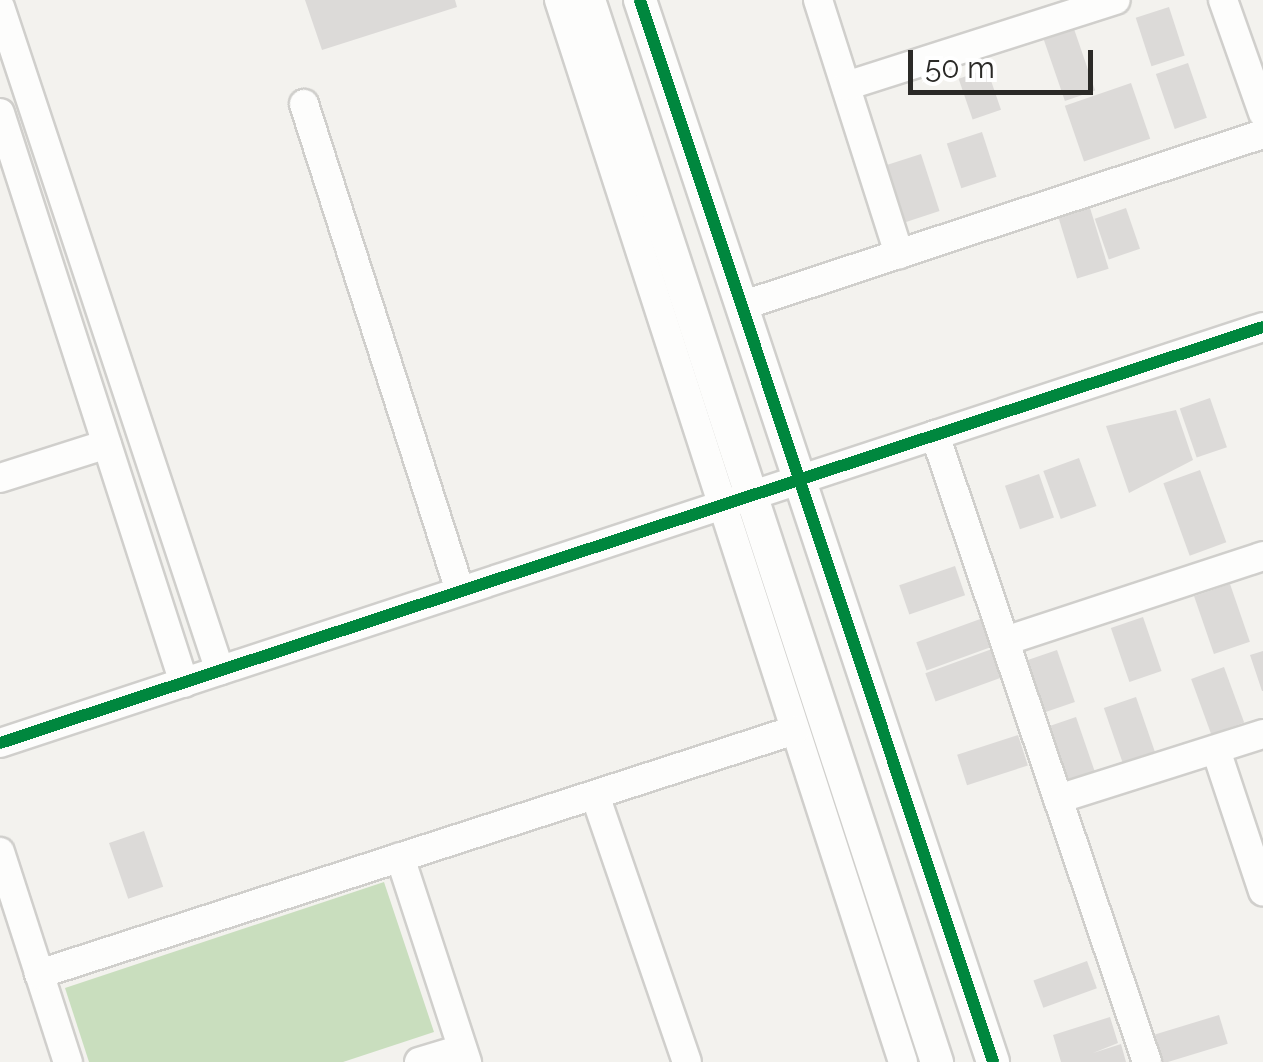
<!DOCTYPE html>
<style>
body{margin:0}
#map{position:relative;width:1263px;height:1062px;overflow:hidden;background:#f3f2ee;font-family:Raleway,sans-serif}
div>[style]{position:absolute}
.green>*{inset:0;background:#c9debe}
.building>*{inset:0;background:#dcdad8;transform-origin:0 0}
.roads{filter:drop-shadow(2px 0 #d0cfcc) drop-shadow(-2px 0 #d0cfcc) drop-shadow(0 2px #d0cfcc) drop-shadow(0 -2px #d0cfcc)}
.minor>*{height:28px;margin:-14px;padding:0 14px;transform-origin:14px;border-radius:14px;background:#fdfdfc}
.tertiary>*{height:32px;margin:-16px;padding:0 16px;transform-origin:16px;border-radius:16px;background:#fdfdfc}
.cycleway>*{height:12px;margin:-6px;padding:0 6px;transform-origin:6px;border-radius:6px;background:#00873e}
span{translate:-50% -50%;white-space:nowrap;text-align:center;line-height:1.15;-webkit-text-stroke:10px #fff;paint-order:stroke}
.scale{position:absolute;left:908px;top:50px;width:185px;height:45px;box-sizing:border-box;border:5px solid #2b2a27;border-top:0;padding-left:12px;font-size:30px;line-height:35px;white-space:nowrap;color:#2b2a27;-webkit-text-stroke:8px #fff;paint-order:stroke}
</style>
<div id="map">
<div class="green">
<div style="clip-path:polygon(384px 882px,434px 1032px,343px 1062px,89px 1062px,65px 988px)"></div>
</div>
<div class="building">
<div style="clip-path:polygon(305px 0,455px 0,457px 7px,322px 50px)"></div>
<div style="left:1169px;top:7px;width:51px;height:35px;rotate:72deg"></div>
<div style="left:1074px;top:29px;width:65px;height:32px;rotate:71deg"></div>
<div style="left:1188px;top:63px;width:58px;height:34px;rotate:71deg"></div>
<div style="left:987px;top:69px;width:43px;height:30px;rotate:71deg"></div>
<div style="left:1131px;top:83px;width:59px;height:70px;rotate:71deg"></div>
<div style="left:982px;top:132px;width:47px;height:37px;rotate:72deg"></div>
<div style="left:921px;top:154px;width:60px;height:36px;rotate:72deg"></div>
<div style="left:1087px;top:198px;width:74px;height:33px;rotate:73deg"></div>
<div style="left:1126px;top:208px;width:43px;height:33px;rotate:71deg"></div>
<div style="left:1210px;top:398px;width:52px;height:32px;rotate:71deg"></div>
<div style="clip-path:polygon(1176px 410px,1193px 460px,1129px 493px,1106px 426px)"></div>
<div style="left:1079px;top:458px;width:51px;height:38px;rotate:70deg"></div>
<div style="left:1200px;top:470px;width:77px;height:39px;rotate:70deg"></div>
<div style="left:1039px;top:474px;width:46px;height:36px;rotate:71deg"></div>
<div style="left:955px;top:566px;width:31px;height:59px;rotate:71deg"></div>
<div style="left:1230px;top:584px;width:61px;height:38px;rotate:71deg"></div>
<div style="left:1143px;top:617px;width:57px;height:34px;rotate:71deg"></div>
<div style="left:983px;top:618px;width:30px;height:71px;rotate:70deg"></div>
<div style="left:992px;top:649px;width:30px;height:71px;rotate:70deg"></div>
<div style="left:1057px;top:650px;width:55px;height:34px;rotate:71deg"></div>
<div style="clip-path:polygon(1263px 651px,1263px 691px,1262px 691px,1250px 655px)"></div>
<div style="left:1224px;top:667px;width:59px;height:35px;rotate:70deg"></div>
<div style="left:1136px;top:697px;width:58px;height:34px;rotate:71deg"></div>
<div style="left:1076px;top:717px;width:57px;height:34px;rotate:71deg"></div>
<div style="left:1018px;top:735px;width:32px;height:64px;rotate:72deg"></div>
<div style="left:144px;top:831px;width:59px;height:37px;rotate:71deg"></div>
<div style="left:1087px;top:961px;width:29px;height:57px;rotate:70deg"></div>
<div style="left:1219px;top:1015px;width:30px;height:67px;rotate:73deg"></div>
<div style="clip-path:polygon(1110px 1017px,1118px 1043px,1093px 1053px,1121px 1044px,1126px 1062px,1061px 1062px,1053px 1035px)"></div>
</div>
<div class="roads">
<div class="minor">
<div style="left:559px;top:0;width:1116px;rotate:72.05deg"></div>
<div style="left:818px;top:0;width:267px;rotate:72.3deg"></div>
<div style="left:1223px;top:0;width:120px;rotate:70.5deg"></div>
<div style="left:0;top:7px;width:699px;rotate:71.67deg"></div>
<div style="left:846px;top:86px;width:283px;rotate:-17.7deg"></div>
<div style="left:304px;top:104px;width:511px;rotate:72.24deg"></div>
<div style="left:0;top:113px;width:599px;rotate:72.11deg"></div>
<div style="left:741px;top:306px;width:550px;rotate:-18.24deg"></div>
<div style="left:935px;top:435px;width:662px;rotate:71.32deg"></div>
<div style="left:0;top:478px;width:112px;rotate:-17.6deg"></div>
<div style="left:1005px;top:641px;width:272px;rotate:-18.2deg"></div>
<div style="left:0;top:743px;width:1330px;rotate:-18.23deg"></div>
<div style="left:1216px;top:750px;width:149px;rotate:71.6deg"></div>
<div style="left:595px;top:795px;width:282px;rotate:71deg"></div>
<div style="left:1058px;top:799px;width:215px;rotate:-17.6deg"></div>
<div style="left:0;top:852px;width:221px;rotate:72.1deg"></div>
<div style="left:400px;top:857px;width:216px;rotate:71.9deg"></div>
<div style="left:39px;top:974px;width:794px;rotate:-17.89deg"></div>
<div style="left:419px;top:1062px;width:45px;rotate:-16.8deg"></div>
</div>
<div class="tertiary">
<div style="left:589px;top:0;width:1118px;rotate:71.86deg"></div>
<div style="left:640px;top:0;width:1119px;rotate:71.61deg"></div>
</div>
</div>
<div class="cycleway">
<div style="left:640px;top:0;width:1119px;rotate:71.61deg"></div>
<div style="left:0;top:743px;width:1330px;rotate:-18.23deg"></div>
</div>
<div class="scale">50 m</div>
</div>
